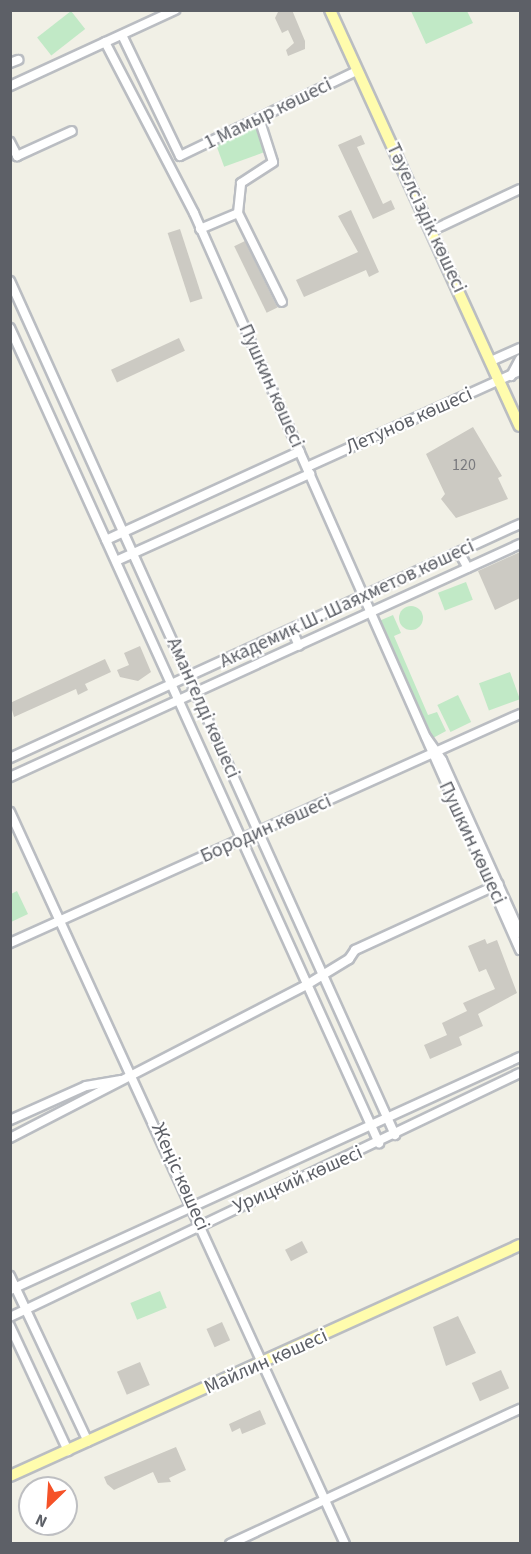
<!DOCTYPE html>
<meta charset="utf-8">
<style>
body{margin:0}
#map{position:relative;width:531px;height:1554px;overflow:hidden;background:#f1f0e6;font-family:"Source Sans 3",sans-serif}
div>[style]{position:absolute}
.green>*{inset:0;background:#c1e9c6;transform-origin:0 0}
.round{border-radius:50%}
.building>*{inset:0;background:#cccac3;transform-origin:0 0}
.roads{filter:drop-shadow(2px 0 #babdc2) drop-shadow(-2px 0 #babdc2) drop-shadow(0 2px #babdc2) drop-shadow(0 -2px #babdc2)}
.minor>*{height:8px;margin:-4px;padding:0 4px;transform-origin:4px;border-radius:4px;background:#fff}
.major>*{height:10px;margin:-5px;padding:0 5px;transform-origin:5px;border-radius:5px;background:#fffcad}
span{translate:-50% -50%;white-space:nowrap;text-align:center;line-height:1.15;-webkit-text-stroke:4.5px #fff;paint-order:stroke}
.number-label{font-size:16px;color:#797a7e}
.number-label span{-webkit-text-stroke-width:0}
.street-label{font-size:20px;color:#5d6067}
.frame{position:absolute;inset:0;border:12px solid #5d6067;pointer-events:none}
.north{position:absolute;left:18px;top:1476px;width:60px;height:60px;box-sizing:border-box;background:#fff;border:2px solid #bebfc2;border-radius:50%;rotate:205deg;font-size:16px;font-weight:700;line-height:24px;text-align:center;color:#5d6067}
.north::after{content:'';display:block;margin:auto;width:21px;height:27px;background:#f55228;clip-path:polygon(50% 0,100% 100%,50% 72%,0 100%)}
</style>
<div id="map">
<div class="green">
<div style="left:71px;top:11px;width:23px;height:43px;rotate:52deg"></div>
<div style="clip-path:polygon(411px 11px,467px 11px,473px 23px,426px 44px)"></div>
<div style="left:260px;top:125px;width:27px;height:48px;rotate:70deg"></div>
<div style="left:466px;top:582px;width:19px;height:30px;rotate:69deg"></div>
<div class="round" style="left:399px;top:606px;width:24px;height:24px"></div>
<div style="clip-path:polygon(393px 615px,401px 633px,394px 636px,428px 715px,437px 712px,446px 731px,433px 738px,379px 621px)"></div>
<div style="left:510px;top:672px;width:29px;height:33px;rotate:70deg"></div>
<div style="left:458px;top:695px;width:30px;height:23px;rotate:64deg"></div>
<div style="clip-path:polygon(17px 891px,28px 914px,11px 922px,11px 894px)"></div>
<div style="left:160px;top:1291px;width:18px;height:32px;rotate:68deg"></div>
</div>
<div class="building">
<div style="clip-path:polygon(279px 10px,292px 10px,305px 41px,305px 49px,288px 56px,286px 50px,294px 43px,288px 30px,282px 33px,275px 18px)"></div>
<div style="clip-path:polygon(361px 135px,365px 144px,357px 147px,383px 204px,391px 200px,395px 209px,373px 219px,338px 145px)"></div>
<div style="clip-path:polygon(351px 210px,379px 272px,369px 277px,366px 270px,304px 297px,296px 280px,358px 252px,338px 216px)"></div>
<div style="left:180px;top:229px;width:73px;height:13px;rotate:72deg"></div>
<div style="left:245px;top:241px;width:74px;height:12px;rotate:64deg"></div>
<div style="left:179px;top:338px;width:14px;height:75px;rotate:65deg"></div>
<div style="clip-path:polygon(473px 427px,502px 476px,498px 478px,508px 499px,456px 518px,441px 499px,445px 494px,426px 454px)"></div>
<div style="clip-path:polygon(520px 552px,520px 598px,495px 610px,478px 571px)"></div>
<div style="clip-path:polygon(140px 646px,151px 672px,138px 681px,120px 677px,117px 670px,129px 665px,124px 653px)"></div>
<div style="clip-path:polygon(105px 659px,111px 672px,85px 684px,88px 690px,78px 695px,76px 689px,14px 717px,10px 703px)"></div>
<div style="clip-path:polygon(485px 939px,487px 944px,497px 940px,517px 993px,478px 1014px,483px 1026px,459px 1037px,462px 1045px,430px 1059px,424px 1045px,447px 1035px,442px 1023px,467px 1011px,463px 1003px,495px 989px,486px 969px,479px 972px,468px 946px)"></div>
<div style="left:302px;top:1241px;width:13px;height:19px;rotate:63deg"></div>
<div style="clip-path:polygon(458px 1316px,476px 1353px,446px 1366px,433px 1327px)"></div>
<div style="left:222px;top:1322px;width:20px;height:17px;rotate:66deg"></div>
<div style="left:140px;top:1362px;width:25px;height:25px;rotate:67deg"></div>
<div style="left:501px;top:1370px;width:20px;height:32px;rotate:66deg"></div>
<div style="clip-path:polygon(260px 1410px,266px 1424px,242px 1434px,240px 1428px,232px 1432px,229px 1424px)"></div>
<div style="clip-path:polygon(176px 1447px,186px 1470px,169px 1478px,171px 1482px,158px 1483px,153px 1472px,114px 1490px,107px 1484px,104px 1477px)"></div>
</div>
<div class="roads">
<div class="minor">
<div style="left:122px;top:35px;width:134px;rotate:64.4deg"></div>
<div style="left:180px;top:156px;width:196px;rotate:-25.7deg"></div>
<div style="left:105px;top:42px;width:193px;rotate:62.5deg"></div>
<div style="left:194px;top:213px;width:806px;rotate:66.14deg"></div>
<div style="left:10px;top:63px;width:9px;rotate:-21deg"></div>
<div style="left:10px;top:86px;width:182px;rotate:-24.7deg"></div>
<div style="left:10px;top:142px;width:16px;rotate:63deg"></div>
<div style="left:17px;top:156px;width:60px;rotate:-24.4deg"></div>
<div style="left:238px;top:213px;width:30px;rotate:-84deg"></div>
<div style="left:241px;top:183px;width:38px;rotate:-33deg"></div>
<div style="left:273px;top:162px;width:46px;rotate:-107.7deg"></div>
<div style="left:200px;top:229px;width:41px;rotate:-22.8deg"></div>
<div style="left:238px;top:213px;width:99px;rotate:63.7deg"></div>
<div style="left:433px;top:230px;width:96px;rotate:-25.2deg"></div>
<div style="left:10px;top:281px;width:937px;rotate:65.73deg"></div>
<div style="left:10px;top:328px;width:895px;rotate:65.64deg"></div>
<div style="left:491px;top:361px;width:32px;rotate:-24deg"></div>
<div style="left:511px;top:376px;width:19px;rotate:-62deg"></div>
<div style="left:307px;top:467px;width:234px;rotate:-24.3deg"></div>
<div style="left:106px;top:540px;width:213px;rotate:-24.6deg"></div>
<div style="left:459px;top:552px;width:18px;rotate:61deg"></div>
<div style="left:116px;top:561px;width:213px;rotate:-24.2deg"></div>
<div style="left:292px;top:630px;width:17px;rotate:66deg"></div>
<div style="left:426px;top:737px;width:28px;rotate:55deg"></div>
<div style="left:442px;top:760px;width:190px;rotate:65.7deg"></div>
<div style="left:10px;top:758px;width:561px;rotate:-24.65deg"></div>
<div style="left:10px;top:777px;width:561px;rotate:-24.55deg"></div>
<div style="left:10px;top:812px;width:805px;rotate:65.41deg"></div>
<div style="left:10px;top:943px;width:559px;rotate:-24.18deg"></div>
<div style="left:10px;top:1120px;width:83px;rotate:-24.1deg"></div>
<div style="left:86px;top:1086px;width:34px;rotate:-10deg"></div>
<div style="left:10px;top:1138px;width:335px;rotate:-27.3deg"></div>
<div style="left:308px;top:984px;width:48px;rotate:-31.4deg"></div>
<div style="left:349px;top:959px;width:11px;rotate:-56deg"></div>
<div style="left:355px;top:950px;width:158px;rotate:-24.6deg"></div>
<div style="left:10px;top:1276px;width:183px;rotate:64.8deg"></div>
<div style="left:10px;top:1290px;width:561px;rotate:-24.55deg"></div>
<div style="left:10px;top:1317px;width:565px;rotate:-25.57deg"></div>
<div style="left:10px;top:1326px;width:138px;rotate:65.1deg"></div>
<div style="left:230px;top:1544px;width:320px;rotate:-25deg"></div>
</div>
<div class="major">
<div style="left:330px;top:10px;width:457px;rotate:65.5deg"></div>
<div style="left:10px;top:1476px;width:560px;rotate:-24.37deg"></div>
</div>
</div>
<div class="number-label">
<span style="left:464px;top:465px">120</span>
</div>
<div class="street-label">
<span style="left:268px;top:114px;rotate:-26deg">1 Мамыр көшесі</span>
<span style="left:426px;top:218px;rotate:65deg">Тәуелсіздік көшесі</span>
<span style="left:271px;top:386px;rotate:66deg">Пушкин көшесі</span>
<span style="left:409px;top:421px;rotate:-24deg">Летунов көшесі</span>
<span style="left:347px;top:604px;rotate:-25deg">Академик Ш. Шаяхметов көшесі</span>
<span style="left:203px;top:708px;rotate:66deg">Амангелді көшесі</span>
<span style="left:266px;top:829px;rotate:-24deg">Бородин көшесі</span>
<span style="left:472px;top:843px;rotate:65deg">Пушкин көшесі</span>
<span style="left:180px;top:1177px;rotate:66deg">Жеңіс көшесі</span>
<span style="left:298px;top:1180px;rotate:-24deg">Урицкий көшесі</span>
<span style="left:266px;top:1362px;rotate:-24deg">Майлин көшесі</span>
</div>
<div class="frame"></div>
<div class="north">N</div>
</div>
